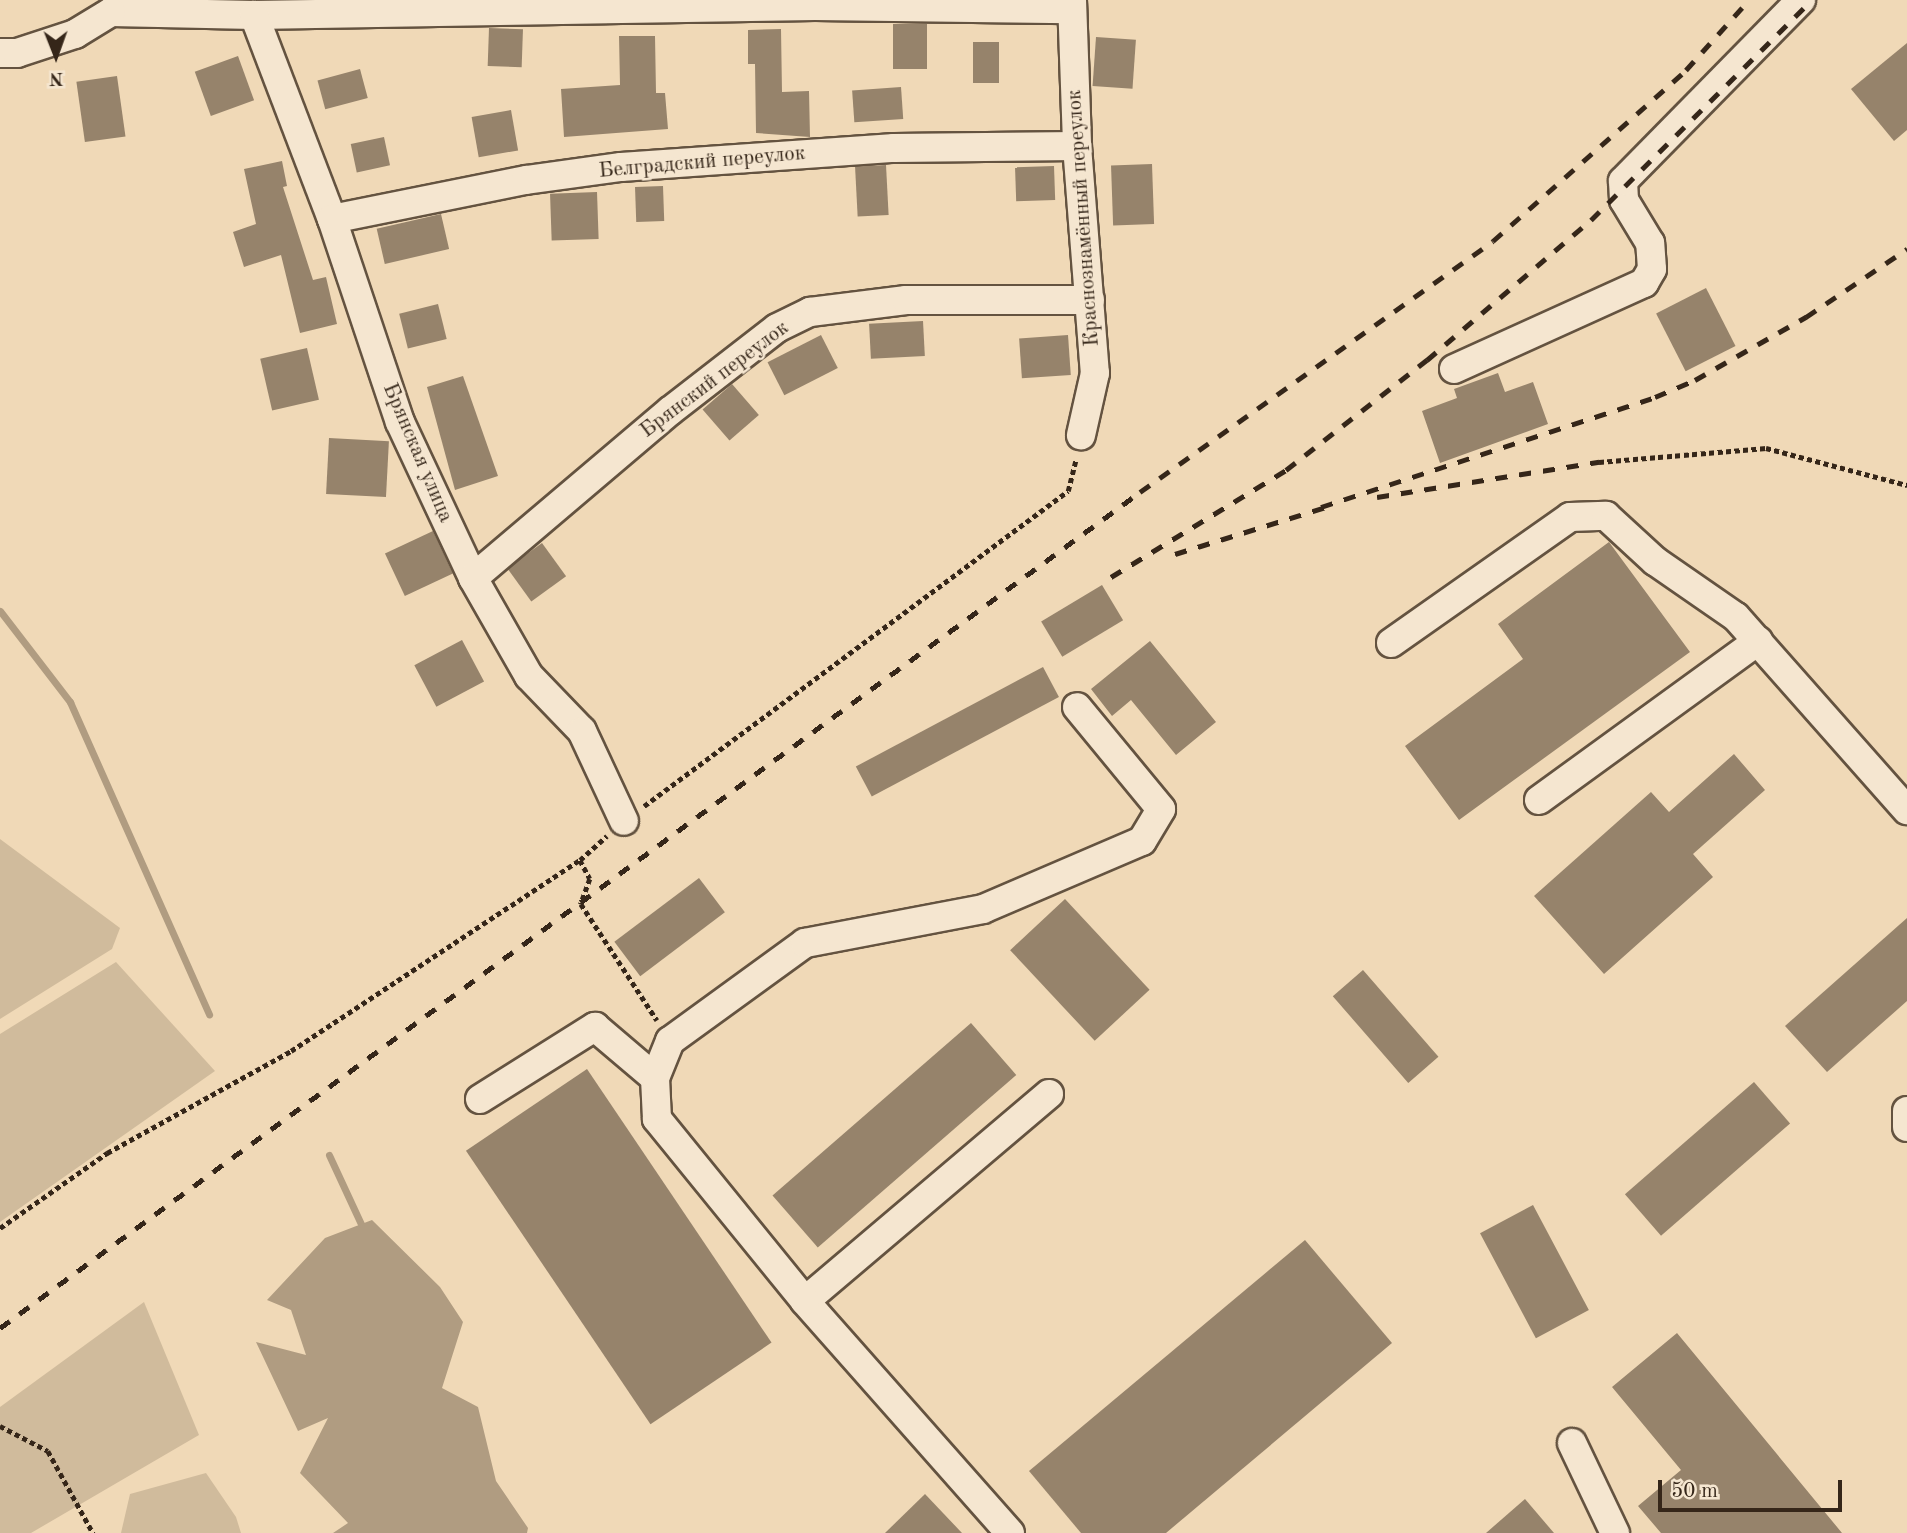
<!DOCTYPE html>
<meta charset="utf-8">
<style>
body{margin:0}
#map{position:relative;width:1907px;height:1533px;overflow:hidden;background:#f0d9b7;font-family:"Old Standard TT",serif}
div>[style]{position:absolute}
.green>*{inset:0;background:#d0bb9c}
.water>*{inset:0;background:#b09c81}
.stream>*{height:7px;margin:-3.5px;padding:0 3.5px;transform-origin:3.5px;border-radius:3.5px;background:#b09c81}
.building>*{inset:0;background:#96836b;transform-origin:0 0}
.path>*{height:4.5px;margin-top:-2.25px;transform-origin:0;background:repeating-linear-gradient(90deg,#352619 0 5px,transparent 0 8.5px)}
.roads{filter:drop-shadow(2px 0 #645340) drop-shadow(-2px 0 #645340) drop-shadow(0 2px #645340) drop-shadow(0 -2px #645340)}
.minor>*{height:28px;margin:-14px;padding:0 14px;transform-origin:14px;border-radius:14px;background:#f5e6d0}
.rail>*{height:5px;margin-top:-2.5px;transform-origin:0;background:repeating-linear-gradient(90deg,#352619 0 12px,transparent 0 24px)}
span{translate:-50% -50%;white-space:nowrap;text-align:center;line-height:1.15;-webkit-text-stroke:5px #f5e6d0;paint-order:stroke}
.street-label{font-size:21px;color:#352619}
.north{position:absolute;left:21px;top:21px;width:70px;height:70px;-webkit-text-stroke:5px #f5e6d0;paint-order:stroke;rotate:179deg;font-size:19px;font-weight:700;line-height:28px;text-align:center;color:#352619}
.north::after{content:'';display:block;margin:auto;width:24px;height:32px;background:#352619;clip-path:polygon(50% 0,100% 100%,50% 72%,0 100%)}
.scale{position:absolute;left:1658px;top:1480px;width:184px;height:32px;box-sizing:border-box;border:4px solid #352619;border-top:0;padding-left:9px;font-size:21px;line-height:24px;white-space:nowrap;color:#352619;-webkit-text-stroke:5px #f5e6d0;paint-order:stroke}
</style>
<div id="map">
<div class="green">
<div style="clip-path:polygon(0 839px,120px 928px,112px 949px,0 1019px)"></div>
<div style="clip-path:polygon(116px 962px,215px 1071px,0 1222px,0 1034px)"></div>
<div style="clip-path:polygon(144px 1302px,199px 1435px,31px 1533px,0 1533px,0 1407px)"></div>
<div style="clip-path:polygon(206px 1473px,236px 1517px,241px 1533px,121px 1533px,130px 1494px)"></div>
</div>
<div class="water">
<div style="clip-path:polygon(372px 1220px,440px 1287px,463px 1322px,442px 1388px,478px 1407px,496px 1481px,528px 1528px,527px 1533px,333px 1533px,348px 1523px,300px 1473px,328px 1418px,298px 1431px,256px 1342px,306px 1355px,291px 1310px,267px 1300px,325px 1238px)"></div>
</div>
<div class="stream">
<div style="left:0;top:611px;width:115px;rotate:52.4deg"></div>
<div style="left:70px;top:702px;width:342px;rotate:66deg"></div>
<div style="left:329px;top:1155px;width:76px;rotate:65.1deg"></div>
</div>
<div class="building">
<div style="left:893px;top:24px;width:34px;height:45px"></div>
<div style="left:489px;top:28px;width:34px;height:38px;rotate:2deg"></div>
<div style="clip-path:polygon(781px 29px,782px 92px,809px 91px,810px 137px,756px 133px,755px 64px,748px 64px,748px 30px)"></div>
<div style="clip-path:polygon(619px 36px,655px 36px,656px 93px,665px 93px,668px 129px,564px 137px,561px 89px,620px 85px)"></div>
<div style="left:1096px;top:37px;width:40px;height:49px;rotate:4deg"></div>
<div style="left:973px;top:42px;width:26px;height:41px"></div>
<div style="clip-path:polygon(1907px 43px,1907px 130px,1894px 141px,1851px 89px)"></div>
<div style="left:238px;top:56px;width:47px;height:46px;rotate:70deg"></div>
<div style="left:360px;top:69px;width:30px;height:44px;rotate:75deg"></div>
<div style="left:117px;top:76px;width:61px;height:41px;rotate:82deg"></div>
<div style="left:901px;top:87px;width:32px;height:49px;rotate:86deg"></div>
<div style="left:511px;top:110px;width:41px;height:40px;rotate:80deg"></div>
<div style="left:384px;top:137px;width:29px;height:34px;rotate:78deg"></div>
<div style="clip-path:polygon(282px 161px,287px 186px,283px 187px,313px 280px,326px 277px,337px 324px,300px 333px,281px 255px,244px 267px,233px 232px,256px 224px,244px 169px)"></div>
<div style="left:1152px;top:164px;width:60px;height:41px;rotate:88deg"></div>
<div style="left:886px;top:165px;width:50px;height:31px;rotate:87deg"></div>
<div style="left:1054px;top:166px;width:34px;height:39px;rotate:88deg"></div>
<div style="left:663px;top:186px;width:35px;height:28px;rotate:88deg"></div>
<div style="left:597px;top:192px;width:47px;height:47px;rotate:88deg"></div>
<div style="left:441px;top:214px;width:36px;height:66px;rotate:77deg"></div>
<div style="left:1706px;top:288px;width:65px;height:56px;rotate:63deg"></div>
<div style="left:438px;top:304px;width:36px;height:40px;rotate:76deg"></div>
<div style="left:923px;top:321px;width:35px;height:54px;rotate:87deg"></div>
<div style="left:821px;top:335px;width:37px;height:60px;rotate:63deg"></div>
<div style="left:1068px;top:335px;width:40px;height:49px;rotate:86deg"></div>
<div style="left:307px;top:348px;width:53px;height:48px;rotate:77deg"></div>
<div style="clip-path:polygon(1498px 373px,1505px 392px,1533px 382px,1548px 424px,1440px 463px,1422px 411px,1457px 398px,1454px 389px)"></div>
<div style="clip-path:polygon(463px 376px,498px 476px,455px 490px,427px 387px)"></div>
<div style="left:732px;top:384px;width:41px;height:39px;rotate:49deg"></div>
<div style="left:329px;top:438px;width:60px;height:56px;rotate:3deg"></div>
<div style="left:433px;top:531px;width:47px;height:53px;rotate:65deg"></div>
<div style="clip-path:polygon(1609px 542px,1690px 652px,1459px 820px,1405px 746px,1523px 659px,1498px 624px)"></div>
<div style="left:542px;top:543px;width:41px;height:43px;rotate:54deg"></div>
<div style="left:1102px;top:585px;width:41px;height:71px;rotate:59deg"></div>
<div style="left:462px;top:640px;width:47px;height:54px;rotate:62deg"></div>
<div style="clip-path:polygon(1150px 641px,1216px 722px,1176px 755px,1131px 700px,1112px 716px,1091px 689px)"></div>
<div style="left:1043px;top:667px;width:34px;height:212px;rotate:62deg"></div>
<div style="clip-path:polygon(1734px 754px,1765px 790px,1693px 854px,1713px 877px,1604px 974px,1534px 896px,1651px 792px,1669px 812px)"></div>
<div style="left:699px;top:878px;width:43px;height:106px;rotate:53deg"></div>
<div style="left:1065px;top:899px;width:124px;height:75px;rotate:47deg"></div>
<div style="clip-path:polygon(1907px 918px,1907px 1001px,1827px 1072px,1785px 1026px)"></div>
<div style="left:1363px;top:970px;width:115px;height:40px;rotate:49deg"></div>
<div style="left:971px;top:1023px;width:69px;height:263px;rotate:49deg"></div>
<div style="left:587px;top:1069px;width:330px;height:146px;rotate:56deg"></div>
<div style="left:1754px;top:1082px;width:55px;height:171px;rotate:49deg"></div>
<div style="left:1533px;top:1205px;width:119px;height:60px;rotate:62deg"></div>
<div style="clip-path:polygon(1305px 1240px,1392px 1343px,1166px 1533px,1081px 1533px,1029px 1471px)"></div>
<div style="clip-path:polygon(1677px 1333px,1842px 1533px,1661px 1533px,1638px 1506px,1681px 1470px,1612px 1387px)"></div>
<div style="clip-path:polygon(925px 1494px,962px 1533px,885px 1533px)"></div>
<div style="clip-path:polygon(1525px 1499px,1554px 1533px,1486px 1533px)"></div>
</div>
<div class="path">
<div style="left:1599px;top:462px;width:168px;rotate:-4.8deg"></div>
<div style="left:1766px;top:448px;width:146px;rotate:14.7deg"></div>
<div style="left:644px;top:806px;width:528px;rotate:-36.61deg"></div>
<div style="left:1068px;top:491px;width:33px;rotate:-76deg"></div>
<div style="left:580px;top:860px;width:21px;rotate:62deg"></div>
<div style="left:590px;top:879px;width:27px;rotate:110deg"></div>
<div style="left:581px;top:904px;width:139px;rotate:56.8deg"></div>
<div style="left:0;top:1228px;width:131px;rotate:-35deg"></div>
<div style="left:107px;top:1153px;width:210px;rotate:-29deg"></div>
<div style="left:291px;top:1051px;width:346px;rotate:-33.5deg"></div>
<div style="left:580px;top:860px;width:36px;rotate:-42deg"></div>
<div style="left:0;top:1426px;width:54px;rotate:27.5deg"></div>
<div style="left:48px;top:1451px;width:94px;rotate:61.2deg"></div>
</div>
<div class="roads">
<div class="minor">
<div style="left:1072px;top:0;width:146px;rotate:88deg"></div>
<div style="left:1077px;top:146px;width:228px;rotate:85.5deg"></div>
<div style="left:1095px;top:373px;width:64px;rotate:102.7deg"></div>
<div style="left:111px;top:12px;width:143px;rotate:1.2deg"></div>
<div style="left:254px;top:15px;width:561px;rotate:-0.92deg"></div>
<div style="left:815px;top:6px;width:256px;rotate:0.7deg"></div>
<div style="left:254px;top:15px;width:218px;rotate:69.1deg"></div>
<div style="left:332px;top:219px;width:214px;rotate:71.5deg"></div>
<div style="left:400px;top:422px;width:172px;rotate:64.9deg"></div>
<div style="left:473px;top:578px;width:113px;rotate:60.3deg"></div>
<div style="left:529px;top:676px;width:76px;rotate:46.1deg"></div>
<div style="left:582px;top:731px;width:99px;rotate:65deg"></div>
<div style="left:0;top:53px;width:17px"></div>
<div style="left:17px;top:53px;width:61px;rotate:-18.1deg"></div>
<div style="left:75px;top:34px;width:42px;rotate:-31.4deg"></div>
<div style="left:332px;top:219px;width:198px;rotate:-11.4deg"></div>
<div style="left:526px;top:180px;width:96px;rotate:-7.8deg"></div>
<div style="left:621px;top:167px;width:274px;rotate:-4deg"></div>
<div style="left:894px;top:148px;width:183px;rotate:-0.6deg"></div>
<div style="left:1454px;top:369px;width:209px;rotate:-24.4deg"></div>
<div style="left:1644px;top:283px;width:16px;rotate:-60deg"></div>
<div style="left:1652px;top:269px;width:26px;rotate:-94deg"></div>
<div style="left:1650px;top:243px;width:50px;rotate:-121.2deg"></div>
<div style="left:1624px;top:200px;width:19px;rotate:-93deg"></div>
<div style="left:1623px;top:181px;width:254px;rotate:-45.5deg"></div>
<div style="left:473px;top:578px;width:258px;rotate:-40.3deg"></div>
<div style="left:670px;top:411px;width:135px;rotate:-37.8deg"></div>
<div style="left:777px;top:328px;width:37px;rotate:-26deg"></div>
<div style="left:810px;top:312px;width:97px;rotate:-7.1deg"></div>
<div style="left:906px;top:300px;width:184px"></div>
<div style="left:1391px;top:643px;width:219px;rotate:-35.1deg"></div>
<div style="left:1570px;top:517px;width:36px;rotate:-2deg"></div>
<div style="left:1606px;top:516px;width:67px;rotate:42.6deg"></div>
<div style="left:1655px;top:561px;width:98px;rotate:34.7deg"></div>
<div style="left:1736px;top:617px;width:258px;rotate:48.5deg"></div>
<div style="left:1539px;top:800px;width:271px;rotate:-36deg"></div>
<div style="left:480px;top:1099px;width:136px;rotate:-32.1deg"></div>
<div style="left:595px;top:1027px;width:79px;rotate:40.4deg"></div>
<div style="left:1907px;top:1111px;width:16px;rotate:90deg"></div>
<div style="left:805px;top:1301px;width:320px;rotate:-40.3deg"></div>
<div style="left:1572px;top:1443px;width:100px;rotate:64.5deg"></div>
<div style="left:1010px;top:1533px;width:310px;rotate:-131.5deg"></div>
<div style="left:805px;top:1301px;width:235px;rotate:-129.1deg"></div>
<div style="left:657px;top:1119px;width:41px;rotate:-92.8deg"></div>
<div style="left:655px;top:1078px;width:40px;rotate:-68deg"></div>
<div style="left:670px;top:1041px;width:167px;rotate:-36deg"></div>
<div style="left:805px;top:943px;width:181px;rotate:-10.8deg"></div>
<div style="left:983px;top:909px;width:173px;rotate:-23.2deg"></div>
<div style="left:1142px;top:841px;width:37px;rotate:-59deg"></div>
<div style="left:1161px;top:809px;width:132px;rotate:-129.5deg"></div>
</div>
</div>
<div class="rail">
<div style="left:1377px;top:497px;width:225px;rotate:-9deg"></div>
<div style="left:1321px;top:507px;width:352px;rotate:-18.2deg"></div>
<div style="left:1655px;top:397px;width:43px;rotate:-23deg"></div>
<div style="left:1695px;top:380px;width:128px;rotate:-29.6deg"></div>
<div style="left:1806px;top:317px;width:122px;rotate:-34deg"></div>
<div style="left:1175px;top:554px;width:161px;rotate:-17.3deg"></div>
<div style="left:1111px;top:577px;width:205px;rotate:-31.4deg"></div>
<div style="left:1286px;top:470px;width:179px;rotate:-38deg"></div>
<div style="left:1427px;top:360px;width:216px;rotate:-40.5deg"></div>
<div style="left:1591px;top:220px;width:312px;rotate:-44.9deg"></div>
<div style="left:0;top:1328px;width:1414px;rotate:-36.25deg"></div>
<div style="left:1140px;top:492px;width:433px;rotate:-35.4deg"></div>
<div style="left:1493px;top:241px;width:258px;rotate:-41.5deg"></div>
<div style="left:1686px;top:70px;width:94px;rotate:-48deg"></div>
</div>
<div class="street-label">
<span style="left:702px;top:163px;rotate:-5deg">Белградский переулок</span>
<span style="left:1084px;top:218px;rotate:-94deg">Краснознамённый переулок</span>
<span style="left:715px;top:380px;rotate:-37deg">Брянский переулок</span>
<span style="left:417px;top:453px;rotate:67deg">Брянская улица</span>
</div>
<div class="north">N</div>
<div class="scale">50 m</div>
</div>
